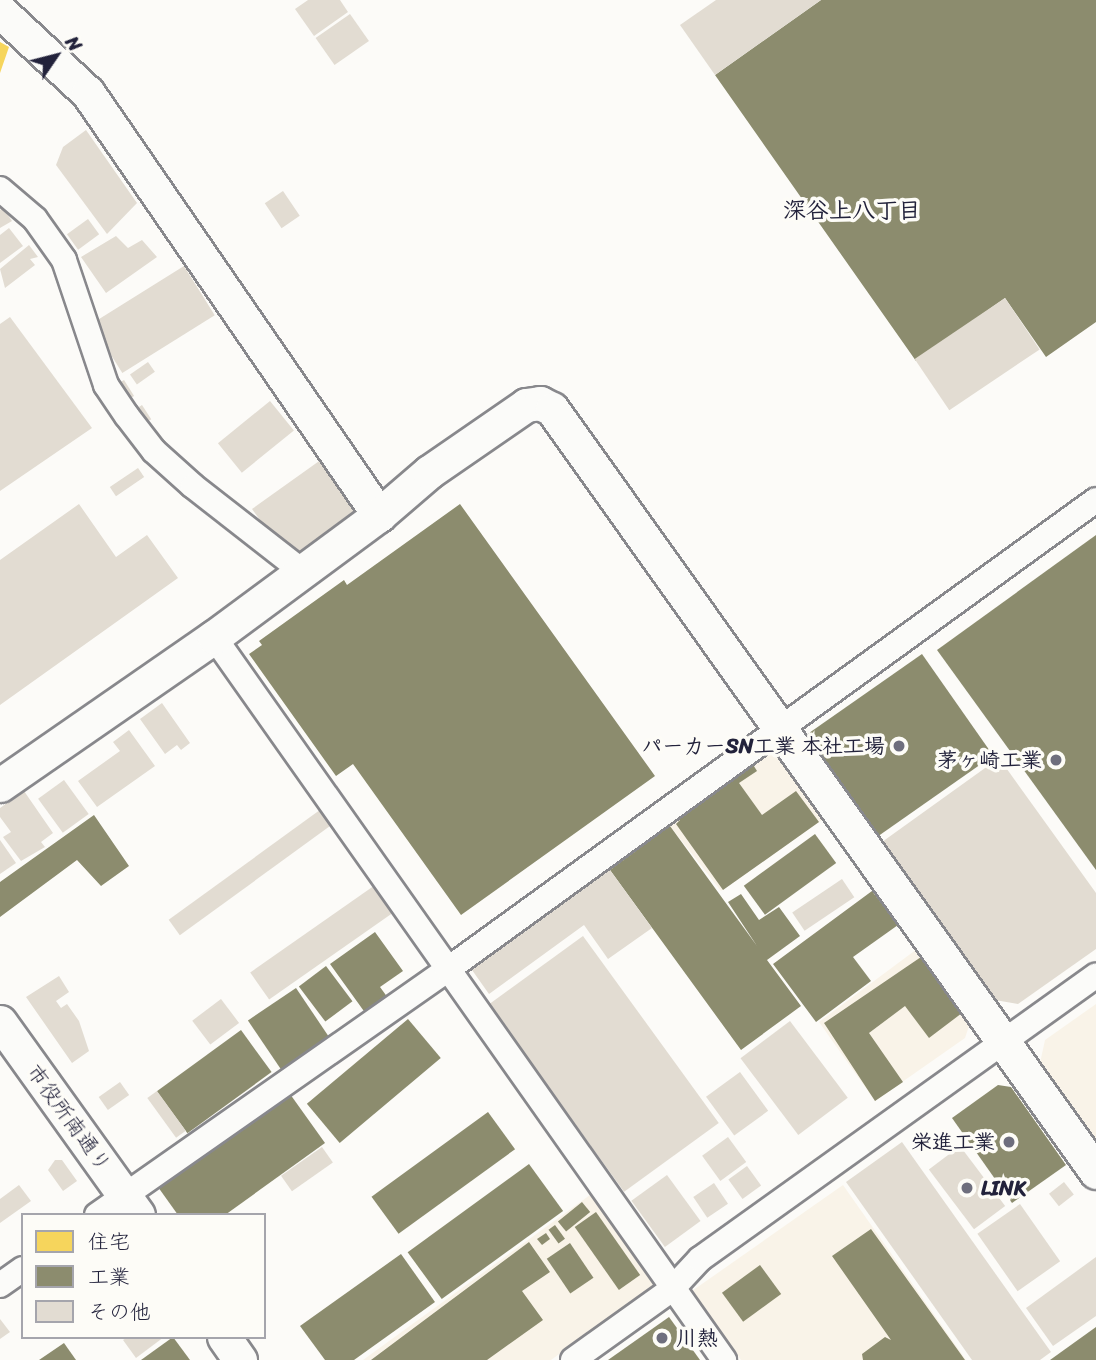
<!DOCTYPE html>
<meta charset="utf-8">
<style>
body{margin:0}
#map{position:relative;width:1096px;height:1360px;overflow:hidden;background:#fcfbf8;font-family:Sriracha,"Klee One",sans-serif}
div>[style]{position:absolute}
.built>*{inset:0;background:#f9f3e8}
.homes>*{inset:0;background:#f6d55c}
.industry>*{inset:0;background:#8c8c6e;transform-origin:0 0}
.building>*{inset:0;background:#e2dcd2;transform-origin:0 0}
.roads{filter:drop-shadow(2px 0 #88888c) drop-shadow(-2px 0 #88888c) drop-shadow(0 2px #88888c) drop-shadow(0 -2px #88888c)}
.street>*{height:24px;margin:-12px;padding:0 12px;transform-origin:12px;border-radius:12px;background:#fbfbf9}
.secondary>*{height:33px;margin:-16.5px;padding:0 16.5px;transform-origin:16.5px;border-radius:16.5px;background:#fbfbf9}
.dots>*{width:19px;height:19px;translate:-50% -50%;box-sizing:border-box;border:4px solid #fdfcf7;border-radius:50%}
span{translate:-50% -50%;white-space:nowrap;text-align:center;line-height:1.15;-webkit-text-stroke:7px #fdfcf7;paint-order:stroke}
.poi-label{font-size:21px;color:#22223b;font-weight:700}
.right{translate:-100% -50%;text-align:right}
.left{translate:0 -50%;text-align:left}
.street-label{font-size:21px;color:#22223b}
.neighbourhood-label{font-size:23px;color:#22223b;font-weight:700}
.legend{position:absolute;left:21px;top:1213px;width:245px;height:126px;box-sizing:border-box;background:#fdfcf7;border:2px solid #a5a5ac;margin:0;padding:9px 12px;list-style:none;font-size:21px;color:#22223b}
.legend li{display:flex;align-items:center;gap:14px;height:35px}
.legend b{width:35px;border:2px solid #a5a5ac}
.north{position:absolute;left:21px;top:21px;width:70px;height:70px;-webkit-text-stroke:5px #fdfcf7;paint-order:stroke;rotate:55deg;font-size:19px;font-weight:700;line-height:28px;text-align:center;color:#22223b}
.north::after{content:'';display:block;margin:auto;width:24px;height:32px;background:#22223b;clip-path:polygon(50% 0,100% 100%,50% 72%,0 100%)}
</style>
<div id="map">
<div class="built">
<div style="clip-path:polygon(764px 748px,777px 751px,825px 818px,721px 891px,670px 826px,667px 816px)"></div>
<div style="clip-path:polygon(917px 949px,971px 1020px,965px 1038px,875px 1101px,819px 1022px)"></div>
<div style="clip-path:polygon(1096px 1004px,1096px 1141px,1040px 1063px,1045px 1040px)"></div>
<div style="clip-path:polygon(843px 1185px,966px 1360px,741px 1360px,692px 1291px)"></div>
<div style="clip-path:polygon(590px 1195px,655px 1284px,551px 1360px,363px 1360px)"></div>
</div>
<div class="homes">
<div style="clip-path:polygon(0 42px,9px 47px,0 73px)"></div>
</div>
<div class="industry">
<div style="clip-path:polygon(821px 0,1096px 0,1096px 322px,1046px 357px,1005px 298px,916px 361px,715px 75px)"></div>
<div style="clip-path:polygon(460px 504px,655px 776px,461px 915px,353px 764px,336px 776px,249px 654px,262px 645px,259px 641px,344px 580px,347px 585px)"></div>
<div style="clip-path:polygon(1096px 535px,1096px 870px,937px 650px)"></div>
<div style="left:922px;top:654px;width:124px;height:144px;rotate:55deg"></div>
<div style="clip-path:polygon(752px 763px,757px 771px,739px 783px,762px 815px,796px 791px,819px 822px,723px 890px,676px 824px,680px 820px,677px 817px)"></div>
<div style="clip-path:polygon(94px 815px,129px 866px,101px 886px,77px 860px,0 917px,0 882px)"></div>
<div style="clip-path:polygon(670px 826px,757px 946px,728px 902px,741px 894px,759px 920px,779px 907px,800px 936px,767px 960px,801px 1006px,741px 1050px,610px 870px)"></div>
<div style="left:815px;top:834px;width:36px;height:88px;rotate:54deg"></div>
<div style="clip-path:polygon(872px 891px,898px 925px,853px 957px,871px 981px,816px 1022px,773px 964px)"></div>
<div style="clip-path:polygon(375px 932px,403px 971px,380px 987px,388px 998px,366px 1014px,330px 964px)"></div>
<div style="clip-path:polygon(921px 957px,962px 1013px,929px 1038px,905px 1006px,869px 1033px,903px 1082px,875px 1101px,824px 1023px)"></div>
<div style="left:326px;top:966px;width:44px;height:34px;rotate:53deg"></div>
<div style="left:296px;top:988px;width:62px;height:58px;rotate:56deg"></div>
<div style="left:408px;top:1019px;width:51px;height:132px;rotate:50deg"></div>
<div style="left:241px;top:1030px;width:52px;height:104px;rotate:54deg"></div>
<div style="clip-path:polygon(998px 1085px,1011px 1087px,1066px 1165px,1012px 1203px,952px 1118px)"></div>
<div style="clip-path:polygon(290px 1094px,325px 1143px,225px 1215px,178px 1215px,158px 1187px)"></div>
<div style="left:488px;top:1112px;width:46px;height:144px;rotate:54deg"></div>
<div style="left:529px;top:1164px;width:58px;height:150px;rotate:54deg"></div>
<div style="left:582px;top:1202px;width:13px;height:31px;rotate:51deg"></div>
<div style="left:596px;top:1212px;width:77px;height:26px;rotate:55deg"></div>
<div style="left:555px;top:1225px;width:17px;height:8px;rotate:54deg"></div>
<div style="clip-path:polygon(871px 1229px,965px 1360px,863px 1360px,862px 1354px,885px 1337px,891px 1340px,832px 1256px)"></div>
<div style="clip-path:polygon(546px 1233px,550px 1239px,542px 1245px,537px 1239px)"></div>
<div style="clip-path:polygon(529px 1242px,550px 1272px,522px 1291px,543px 1320px,487px 1360px,371px 1360px)"></div>
<div style="left:570px;top:1243px;width:42px;height:28px;rotate:56deg"></div>
<div style="clip-path:polygon(401px 1254px,435px 1302px,354px 1360px,325px 1360px,300px 1326px)"></div>
<div style="left:760px;top:1265px;width:36px;height:47px;rotate:54deg"></div>
<div style="clip-path:polygon(669px 1317px,700px 1360px,608px 1360px)"></div>
<div style="clip-path:polygon(1096px 1327px,1096px 1360px,1050px 1360px)"></div>
<div style="clip-path:polygon(173px 1337px,190px 1360px,141px 1360px)"></div>
<div style="clip-path:polygon(64px 1343px,76px 1360px,39px 1360px)"></div>
</div>
<div class="building">
<div style="clip-path:polygon(308px 0,340px 0,348px 12px,314px 36px,295px 9px)"></div>
<div style="clip-path:polygon(716px 0,821px 0,715px 75px,680px 25px)"></div>
<div style="left:350px;top:14px;width:33px;height:42px;rotate:55deg"></div>
<div style="clip-path:polygon(86px 130px,137px 203px,107px 234px,56px 165px,63px 147px)"></div>
<div style="left:283px;top:191px;width:30px;height:22px;rotate:56deg"></div>
<div style="clip-path:polygon(3px 208px,12px 221px,0 228px,0 210px)"></div>
<div style="left:88px;top:219px;width:19px;height:26px;rotate:54deg"></div>
<div style="clip-path:polygon(9px 228px,23px 246px,0 263px,0 235px)"></div>
<div style="clip-path:polygon(116px 236px,128px 248px,142px 240px,157px 257px,106px 293px,81px 257px)"></div>
<div style="clip-path:polygon(29px 245px,38px 257px,30px 259px,35px 265px,5px 288px,0 269px)"></div>
<div style="left:184px;top:266px;width:58px;height:109px;rotate:58deg"></div>
<div style="left:1005px;top:298px;width:62px;height:109px;rotate:56deg"></div>
<div style="clip-path:polygon(10px 317px,92px 428px,0 491px,0 324px)"></div>
<div style="left:148px;top:362px;width:12px;height:22px;rotate:55deg"></div>
<div style="left:124px;top:380px;width:19px;height:8px;rotate:58deg"></div>
<div style="left:270px;top:401px;width:38px;height:67px;rotate:51deg"></div>
<div style="left:142px;top:405px;width:17px;height:10px;rotate:57deg"></div>
<div style="clip-path:polygon(322px 459px,363px 516px,301px 560px,279px 546px,252px 509px)"></div>
<div style="left:138px;top:468px;width:11px;height:34px;rotate:56deg"></div>
<div style="clip-path:polygon(79px 504px,116px 557px,147px 535px,178px 578px,0 705px,0 560px)"></div>
<div style="clip-path:polygon(162px 703px,190px 743px,181px 750px,177px 745px,165px 754px,140px 719px)"></div>
<div style="clip-path:polygon(129px 730px,155px 766px,97px 807px,78px 781px,120px 751px,113px 742px)"></div>
<div style="clip-path:polygon(999px 758px,1096px 893px,1096px 949px,1018px 1004px,995px 1000px,882px 842px)"></div>
<div style="left:64px;top:780px;width:42px;height:32px;rotate:54deg"></div>
<div style="clip-path:polygon(24px 791px,53px 833px,41px 842px,45px 847px,21px 861px,3px 837px,11px 832px,0 817px,0 808px)"></div>
<div style="left:324px;top:807px;width:19px;height:192px;rotate:54deg"></div>
<div style="clip-path:polygon(0 840px,16px 863px,0 874px)"></div>
<div style="clip-path:polygon(610px 870px,652px 928px,608px 959px,584px 925px,489px 994px,472px 970px)"></div>
<div style="left:842px;top:879px;width:22px;height:60px;rotate:56deg"></div>
<div style="left:378px;top:883px;width:33px;height:156px;rotate:55deg"></div>
<div style="left:583px;top:936px;width:231px;height:117px;rotate:54deg"></div>
<div style="clip-path:polygon(59px 976px,69px 992px,56px 1001px,61px 1008px,67px 1004px,79px 1021px,89px 1051px,72px 1063px,26px 997px)"></div>
<div style="left:221px;top:999px;width:30px;height:36px;rotate:53deg"></div>
<div style="left:790px;top:1021px;width:96px;height:62px;rotate:53deg"></div>
<div style="left:740px;top:1072px;width:48px;height:42px;rotate:54deg"></div>
<div style="left:120px;top:1082px;width:16px;height:26px;rotate:55deg"></div>
<div style="left:157px;top:1091px;width:49px;height:12px;rotate:54deg"></div>
<div style="left:728px;top:1137px;width:31px;height:32px;rotate:54deg"></div>
<div style="clip-path:polygon(902px 1142px,1051px 1352px,1040px 1360px,972px 1360px,846px 1182px)"></div>
<div style="left:960px;top:1146px;width:75px;height:39px;rotate:53deg"></div>
<div style="left:322px;top:1147px;width:19px;height:50px;rotate:55deg"></div>
<div style="clip-path:polygon(55px 1160px,62px 1160px,77px 1181px,63px 1191px,48px 1170px)"></div>
<div style="left:747px;top:1166px;width:24px;height:23px;rotate:54deg"></div>
<div style="left:667px;top:1175px;width:57px;height:44px;rotate:54deg"></div>
<div style="left:1064px;top:1182px;width:16px;height:19px;rotate:52deg"></div>
<div style="left:714px;top:1183px;width:25px;height:25px;rotate:56deg"></div>
<div style="clip-path:polygon(19px 1185px,31px 1201px,0 1223px,0 1199px)"></div>
<div style="left:1020px;top:1204px;width:70px;height:52px;rotate:55deg"></div>
<div style="clip-path:polygon(1096px 1257px,1096px 1316px,1053px 1346px,1026px 1308px)"></div>
<div style="clip-path:polygon(0 1319px,10px 1332px,0 1339px)"></div>
<div style="clip-path:polygon(128px 1337px,164px 1337px,136px 1358px,123px 1340px)"></div>
</div>
<div class="roads">
<div class="street">
<div style="left:0;top:189px;width:46px;rotate:40.6deg"></div>
<div style="left:35px;top:219px;width:50px;rotate:54.7deg"></div>
<div style="left:64px;top:260px;width:132px;rotate:71.4deg"></div>
<div style="left:106px;top:385px;width:37px;rotate:56deg"></div>
<div style="left:127px;top:416px;width:44px;rotate:52.4deg"></div>
<div style="left:154px;top:451px;width:52px;rotate:41.9deg"></div>
<div style="left:193px;top:486px;width:140px;rotate:38deg"></div>
<div style="left:214px;top:637px;width:885px;rotate:54.8deg"></div>
<div style="left:97px;top:1215px;width:427px;rotate:-35deg"></div>
<div style="left:447px;top:970px;width:801px;rotate:-35.91deg"></div>
<div style="left:0;top:1285px;width:28px;rotate:-35deg"></div>
<div style="left:573px;top:1360px;width:122px;rotate:-35.6deg"></div>
<div style="left:672px;top:1289px;width:41px;rotate:-47deg"></div>
<div style="left:700px;top:1259px;width:487px;rotate:-35.6deg"></div>
</div>
<div class="secondary">
<div style="left:0;top:11px;width:120px;rotate:43deg"></div>
<div style="left:88px;top:93px;width:513px;rotate:55.41deg"></div>
<div style="left:0;top:785px;width:260px;rotate:-34.7deg"></div>
<div style="left:214px;top:637px;width:205px;rotate:-36.5deg"></div>
<div style="left:379px;top:515px;width:66px;rotate:-40.7deg"></div>
<div style="left:429px;top:472px;width:118px;rotate:-34.6deg"></div>
<div style="left:526px;top:405px;width:14px;rotate:-8deg"></div>
<div style="left:540px;top:403px;width:13px;rotate:27deg"></div>
<div style="left:552px;top:409px;width:937px;rotate:54.51deg"></div>
<div style="left:0;top:1022px;width:237px;rotate:54.4deg"></div>
<div style="left:224px;top:1337px;width:28px;rotate:55deg"></div>
</div>
</div>
<div class="dots">
<div style="left:899px;top:746px;background:#6e6e7d"></div>
<div style="left:1056px;top:760px;background:#6e6e7d"></div>
<div style="left:1009px;top:1142px;background:#6e6e7d"></div>
<div style="left:967px;top:1188px;background:#6e6e7d"></div>
<div style="left:662px;top:1338px;background:#6e6e7d"></div>
</div>
<div class="poi-label">
<span class="right" style="left:885px;top:746px">パーカーSN工業 本社工場</span>
<span class="right" style="left:1042px;top:760px">茅ヶ崎工業</span>
<span class="right" style="left:995px;top:1142px">栄進工業</span>
<span class="left" style="left:981px;top:1188px">LINK</span>
<span class="left" style="left:676px;top:1338px">川熱</span>
</div>
<div class="street-label">
<span style="left:69px;top:1118px;rotate:54deg">市役所南通り</span>
</div>
<div class="neighbourhood-label">
<span style="left:852px;top:211px">深谷上八丁目</span>
</div>
<ul class="legend">
<li><b style="height:19px;background:#f6d55c"></b>住宅</li>
<li><b style="height:19px;background:#8c8c6e"></b>工業</li>
<li><b style="height:19px;background:#e2dcd2"></b>その他</li>
</ul>
<div class="north">N</div>
</div>
